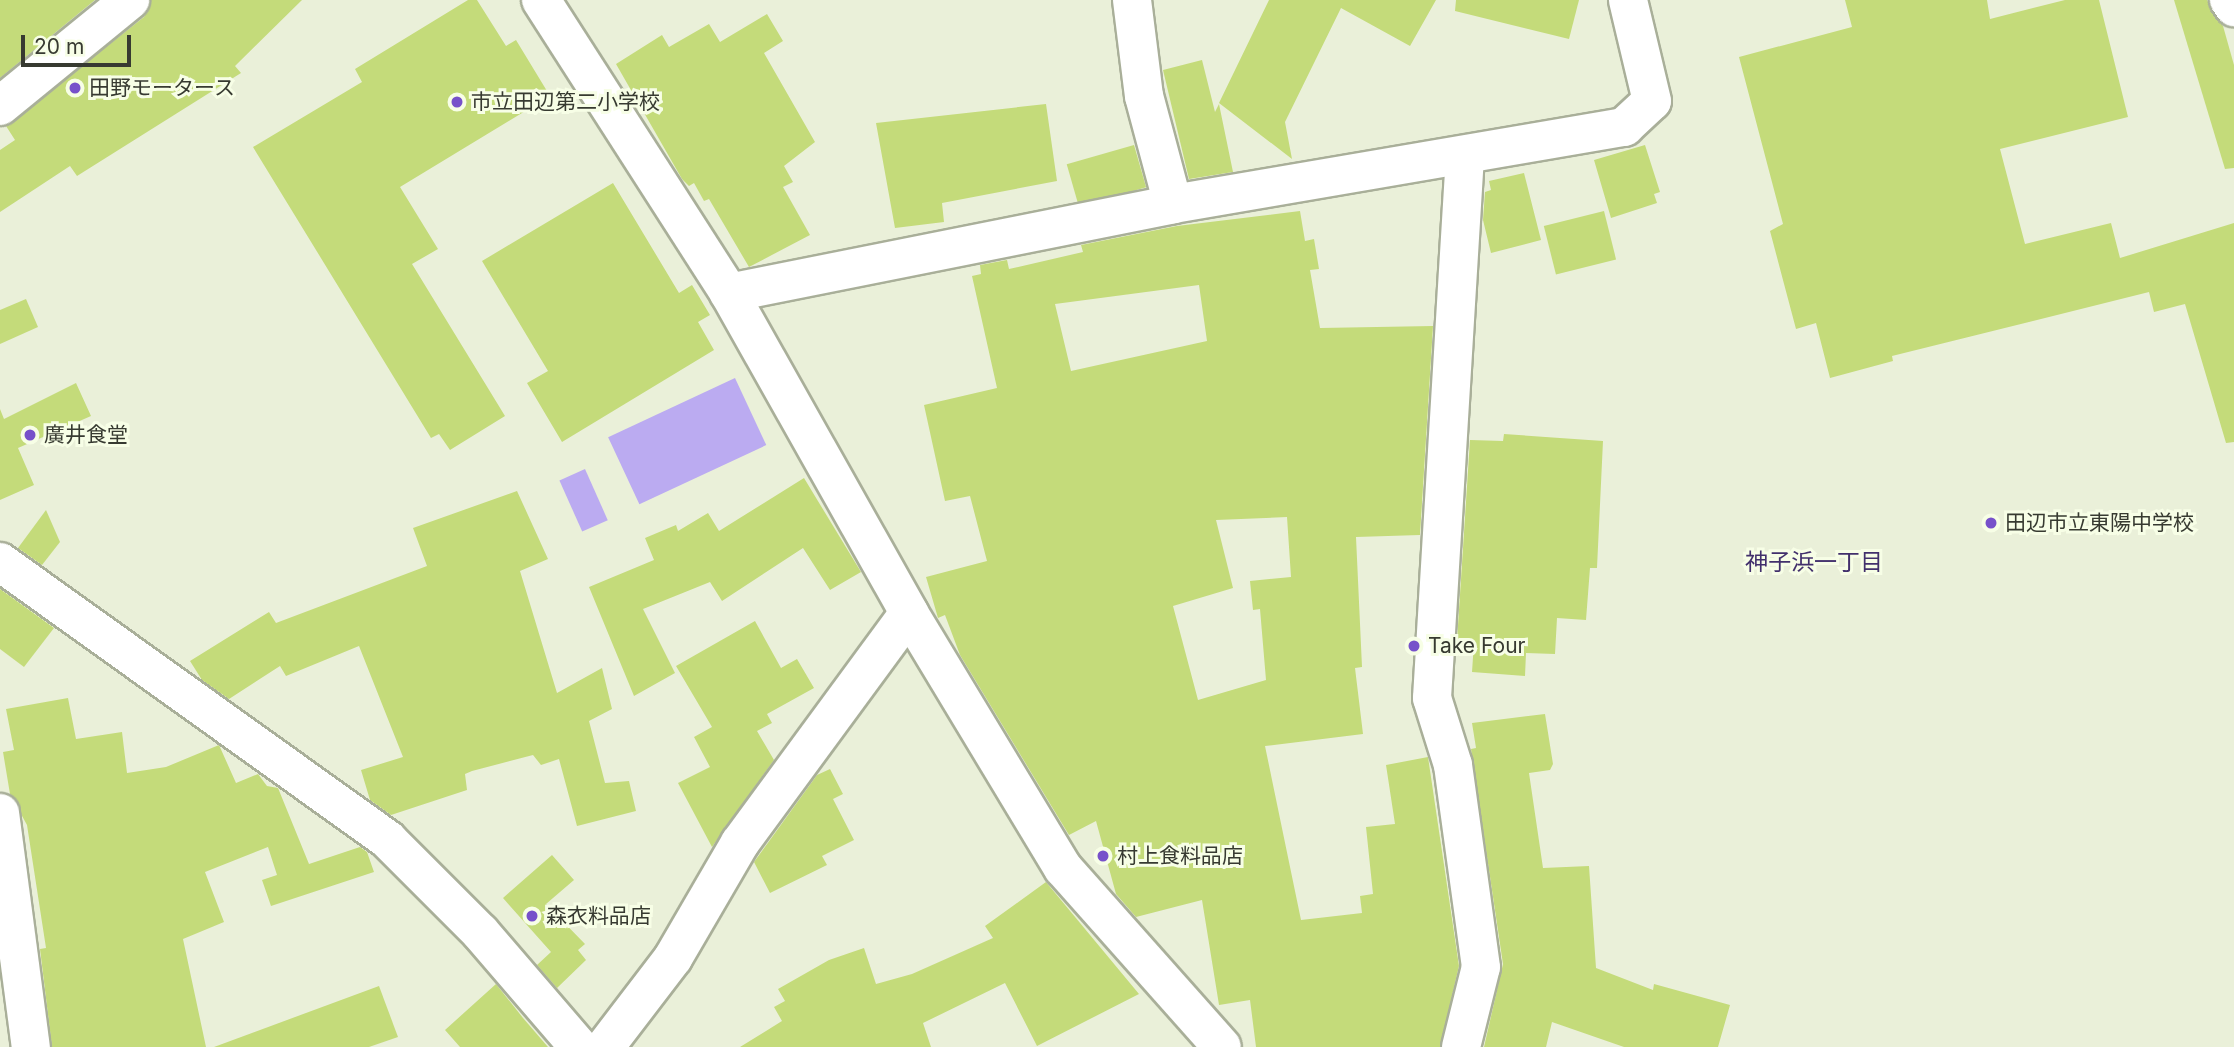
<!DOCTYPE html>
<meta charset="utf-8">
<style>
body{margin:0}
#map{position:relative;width:2234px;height:1047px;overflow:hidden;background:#eaf0d9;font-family:Inter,"Noto Sans JP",sans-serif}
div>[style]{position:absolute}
.water>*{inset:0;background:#bbabf1;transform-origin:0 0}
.building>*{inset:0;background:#c4db7a;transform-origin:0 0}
.roads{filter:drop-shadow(2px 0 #a9af99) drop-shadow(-2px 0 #a9af99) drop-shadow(0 2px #a9af99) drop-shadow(0 -2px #a9af99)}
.minor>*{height:38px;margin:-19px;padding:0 19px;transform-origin:19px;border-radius:19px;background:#fff}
.dots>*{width:19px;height:19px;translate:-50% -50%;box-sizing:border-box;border:4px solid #f7fee6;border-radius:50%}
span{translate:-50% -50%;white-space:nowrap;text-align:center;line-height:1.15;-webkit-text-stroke:6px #f7fee6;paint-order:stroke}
.poi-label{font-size:21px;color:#373a31}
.left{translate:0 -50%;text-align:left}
.neighbourhood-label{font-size:23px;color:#42306c}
.scale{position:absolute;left:21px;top:35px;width:110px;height:32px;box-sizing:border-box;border:4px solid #373a31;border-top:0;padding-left:9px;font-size:21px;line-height:24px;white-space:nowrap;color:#373a31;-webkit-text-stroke:5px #f7fee6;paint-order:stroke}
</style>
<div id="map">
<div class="water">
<div style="left:735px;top:378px;width:74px;height:140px;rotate:65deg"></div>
<div style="left:585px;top:469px;width:56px;height:28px;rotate:66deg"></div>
</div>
<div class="building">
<div style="clip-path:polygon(0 0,95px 0,0 78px)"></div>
<div style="clip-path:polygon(151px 0,302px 0,235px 66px,241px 73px,77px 176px,70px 166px,0 212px,0 150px,15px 140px,6px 126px,144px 17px)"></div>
<div style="clip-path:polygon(468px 0,477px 0,506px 46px,516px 40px,550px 96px,400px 187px,438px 249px,412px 264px,505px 416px,450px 450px,439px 434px,431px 438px,253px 147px,362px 82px,355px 69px)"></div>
<div style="clip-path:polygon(1269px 0,1436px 0,1410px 46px,1341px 8px,1285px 122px,1292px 159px,1219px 103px)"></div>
<div style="clip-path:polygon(1456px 0,1579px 0,1569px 39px,1455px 11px)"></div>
<div style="clip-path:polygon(1845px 0,1987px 0,1990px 19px,2065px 0,2099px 0,2128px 117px,2000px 149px,2025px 244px,2111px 223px,2120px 258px,2234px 223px,2234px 442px,2226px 443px,2185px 304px,2154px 312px,2149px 292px,1892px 356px,1893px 361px,1830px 378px,1816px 323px,1796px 329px,1770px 231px,1783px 224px,1739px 57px,1852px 27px)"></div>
<div style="clip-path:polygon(2174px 0,2207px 0,2223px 26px,2234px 65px,2234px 168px,2225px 169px)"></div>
<div style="clip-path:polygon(767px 14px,783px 41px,764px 53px,815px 142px,784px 166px,793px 182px,783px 187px,810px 235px,749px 267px,709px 199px,704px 201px,694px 183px,689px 186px,682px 179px,616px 64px,662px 35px,669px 47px,709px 24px,720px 42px)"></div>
<div style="clip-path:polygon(1202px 60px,1215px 112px,1219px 104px,1233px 172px,1189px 179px,1163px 70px)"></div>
<div style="clip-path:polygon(1046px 104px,1057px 181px,942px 203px,944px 222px,895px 228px,876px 123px)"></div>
<div style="left:1134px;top:145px;width:44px;height:70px;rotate:74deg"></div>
<div style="clip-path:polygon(1645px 145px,1660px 192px,1654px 194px,1657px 203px,1611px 218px,1594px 160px)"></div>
<div style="clip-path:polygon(1524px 173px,1541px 240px,1491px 253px,1483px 220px,1485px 192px,1491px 190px,1489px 181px)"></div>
<div style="clip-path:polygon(613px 183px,679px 293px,692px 285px,710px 315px,698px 322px,714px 350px,562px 442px,527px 383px,548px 371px,482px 261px)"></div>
<div style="clip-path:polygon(evenodd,1300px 211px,1305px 241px,1314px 239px,1319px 269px,1310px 270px,1320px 328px,1433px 326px,1420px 535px,1356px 537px,1362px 667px,1355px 668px,1363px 734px,1265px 746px,1301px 920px,1362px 913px,1360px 896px,1373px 894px,1366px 827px,1395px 824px,1386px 765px,1428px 757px,1459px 966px,1440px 1047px,1256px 1047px,1250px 1000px,1219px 1005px,1202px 900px,1136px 917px,1116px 894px,1096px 821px,1069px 835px,960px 655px,945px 615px,938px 618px,926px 577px,987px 561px,970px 496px,945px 501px,924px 405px,997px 388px,972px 276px,981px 274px,980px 265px,1007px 260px,1009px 269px,1083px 252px,1081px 245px,1177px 226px,1300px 211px,1199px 285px,1207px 341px,1071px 371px,1055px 304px,1199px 285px,1300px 211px,1287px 517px,1291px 577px,1250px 581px,1253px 610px,1260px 609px,1266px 680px,1198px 700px,1173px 606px,1233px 588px,1216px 520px,1287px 517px)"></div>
<div style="left:1604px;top:211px;width:50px;height:62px;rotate:76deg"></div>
<div style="clip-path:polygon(26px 299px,38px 327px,0 344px,0 310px)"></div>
<div style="clip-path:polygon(76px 383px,91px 416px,18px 448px,34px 485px,0 500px,0 409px,4px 419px)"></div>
<div style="clip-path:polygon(1504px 434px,1603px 441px,1597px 568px,1590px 568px,1586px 620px,1557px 618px,1555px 654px,1526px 653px,1525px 676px,1472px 672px,1474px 642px,1457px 641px,1470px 440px,1503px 441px)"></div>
<div style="clip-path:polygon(804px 478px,861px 572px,830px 590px,803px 548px,722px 601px,710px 582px,643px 609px,675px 673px,634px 696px,589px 587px,654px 560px,645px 538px,676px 525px,678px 531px,708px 513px,719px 531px)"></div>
<div style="clip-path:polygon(517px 491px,548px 559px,520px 571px,557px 693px,602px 668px,612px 709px,589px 721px,605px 783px,629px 781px,636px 811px,577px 826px,559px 759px,541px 765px,533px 755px,472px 771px,465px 774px,467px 790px,391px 815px,370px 800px,361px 770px,403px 757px,359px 646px,286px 676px,280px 666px,229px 699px,202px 680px,190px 661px,269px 612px,276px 623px,427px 566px,413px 528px)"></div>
<div style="clip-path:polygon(46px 510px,60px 542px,42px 565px,18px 548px)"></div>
<div style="clip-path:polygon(0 589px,54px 628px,24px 667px,0 649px)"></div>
<div style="clip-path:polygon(755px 621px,781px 668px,797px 659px,814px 688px,767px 714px,772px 723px,757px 731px,774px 760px,712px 847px,678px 783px,710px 767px,694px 737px,712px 727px,676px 666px)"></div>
<div style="clip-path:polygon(68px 698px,76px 739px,122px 732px,127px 773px,166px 767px,219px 745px,236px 783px,258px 774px,267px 786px,278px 788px,309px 864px,360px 847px,367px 852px,374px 872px,271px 906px,262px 880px,277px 875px,268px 847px,205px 872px,224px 922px,183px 939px,206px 1047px,52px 1047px,40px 949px,46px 948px,27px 825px,10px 794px,3px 752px,14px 750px,6px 709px)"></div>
<div style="clip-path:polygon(1545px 714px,1553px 764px,1550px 770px,1529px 773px,1543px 868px,1589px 866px,1596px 968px,1653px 990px,1654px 984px,1730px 1005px,1718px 1047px,1624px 1047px,1552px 1022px,1546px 1047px,1484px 1047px,1503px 964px,1471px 749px,1476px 748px,1472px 723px)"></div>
<div style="clip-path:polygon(830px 769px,843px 794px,833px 799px,854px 840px,822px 856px,827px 865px,770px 893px,754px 862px,817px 775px)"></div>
<div style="clip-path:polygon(552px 855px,574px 880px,546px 904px,585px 944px,578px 950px,586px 960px,557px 988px,537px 965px,551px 952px,503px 898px)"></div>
<div style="clip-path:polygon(1046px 882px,1139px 994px,1037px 1046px,1005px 983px,923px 1023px,931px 1047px,740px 1047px,782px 1021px,774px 1007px,785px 1001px,778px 989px,829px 960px,864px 948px,876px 984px,912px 974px,993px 938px,985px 926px)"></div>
<div style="clip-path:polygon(496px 984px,523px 1018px,548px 1047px,460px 1047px,445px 1030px)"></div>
<div style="clip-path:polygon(379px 986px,398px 1037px,369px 1047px,214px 1047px)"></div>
</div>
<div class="roads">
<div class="minor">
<div style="left:541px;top:0;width:348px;rotate:57.3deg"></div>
<div style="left:729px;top:293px;width:367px;rotate:60.6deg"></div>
<div style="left:909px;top:613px;width:298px;rotate:58.9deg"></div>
<div style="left:1063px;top:868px;width:239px;rotate:48.4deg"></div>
<div style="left:1132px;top:0;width:97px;rotate:82.9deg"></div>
<div style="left:1144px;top:96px;width:112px;rotate:75deg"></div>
<div style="left:2229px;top:0;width:9px;rotate:54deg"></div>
<div style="left:0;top:106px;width:168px;rotate:-39.2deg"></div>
<div style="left:729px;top:293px;width:453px;rotate:-11.3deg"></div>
<div style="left:1173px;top:204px;width:458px;rotate:-9.7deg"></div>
<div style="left:1624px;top:127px;width:38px;rotate:-43deg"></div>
<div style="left:1652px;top:101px;width:104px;rotate:-103.4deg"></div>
<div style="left:0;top:562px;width:477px;rotate:35.6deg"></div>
<div style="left:388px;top:840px;width:130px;rotate:45deg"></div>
<div style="left:480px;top:932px;width:152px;rotate:49.3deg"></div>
<div style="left:0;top:813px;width:236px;rotate:82.5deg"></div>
<div style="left:605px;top:1047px;width:112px;rotate:-52.6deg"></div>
<div style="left:673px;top:958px;width:133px;rotate:-59.8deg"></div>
<div style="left:740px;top:843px;width:285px;rotate:-53.7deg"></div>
<div style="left:1461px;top:1047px;width:82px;rotate:-76deg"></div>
<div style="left:1481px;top:967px;width:204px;rotate:-97.9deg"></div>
<div style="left:1453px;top:765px;width:70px;rotate:-107.4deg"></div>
<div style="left:1432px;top:698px;width:544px;rotate:-86.52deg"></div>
</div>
</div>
<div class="dots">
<div style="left:75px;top:88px;background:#7751ca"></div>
<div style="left:457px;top:102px;background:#7751ca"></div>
<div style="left:30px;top:435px;background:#7751ca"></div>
<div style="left:1991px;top:523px;background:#7751ca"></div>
<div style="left:1414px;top:646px;background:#7751ca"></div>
<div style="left:1103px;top:856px;background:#7751ca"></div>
<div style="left:532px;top:916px;background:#7751ca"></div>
</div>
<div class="poi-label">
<span class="left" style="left:89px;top:88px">田野モータース</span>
<span class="left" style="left:471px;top:102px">市立田辺第二小学校</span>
<span class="left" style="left:44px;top:435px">廣井食堂</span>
<span class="left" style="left:2005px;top:523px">田辺市立東陽中学校</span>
<span class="left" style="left:1428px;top:646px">Take Four</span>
<span class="left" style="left:1117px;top:856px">村上食料品店</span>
<span class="left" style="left:546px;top:916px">森衣料品店</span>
</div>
<div class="neighbourhood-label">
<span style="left:1814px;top:562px">神子浜一丁目</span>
</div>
<div class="scale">20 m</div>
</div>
